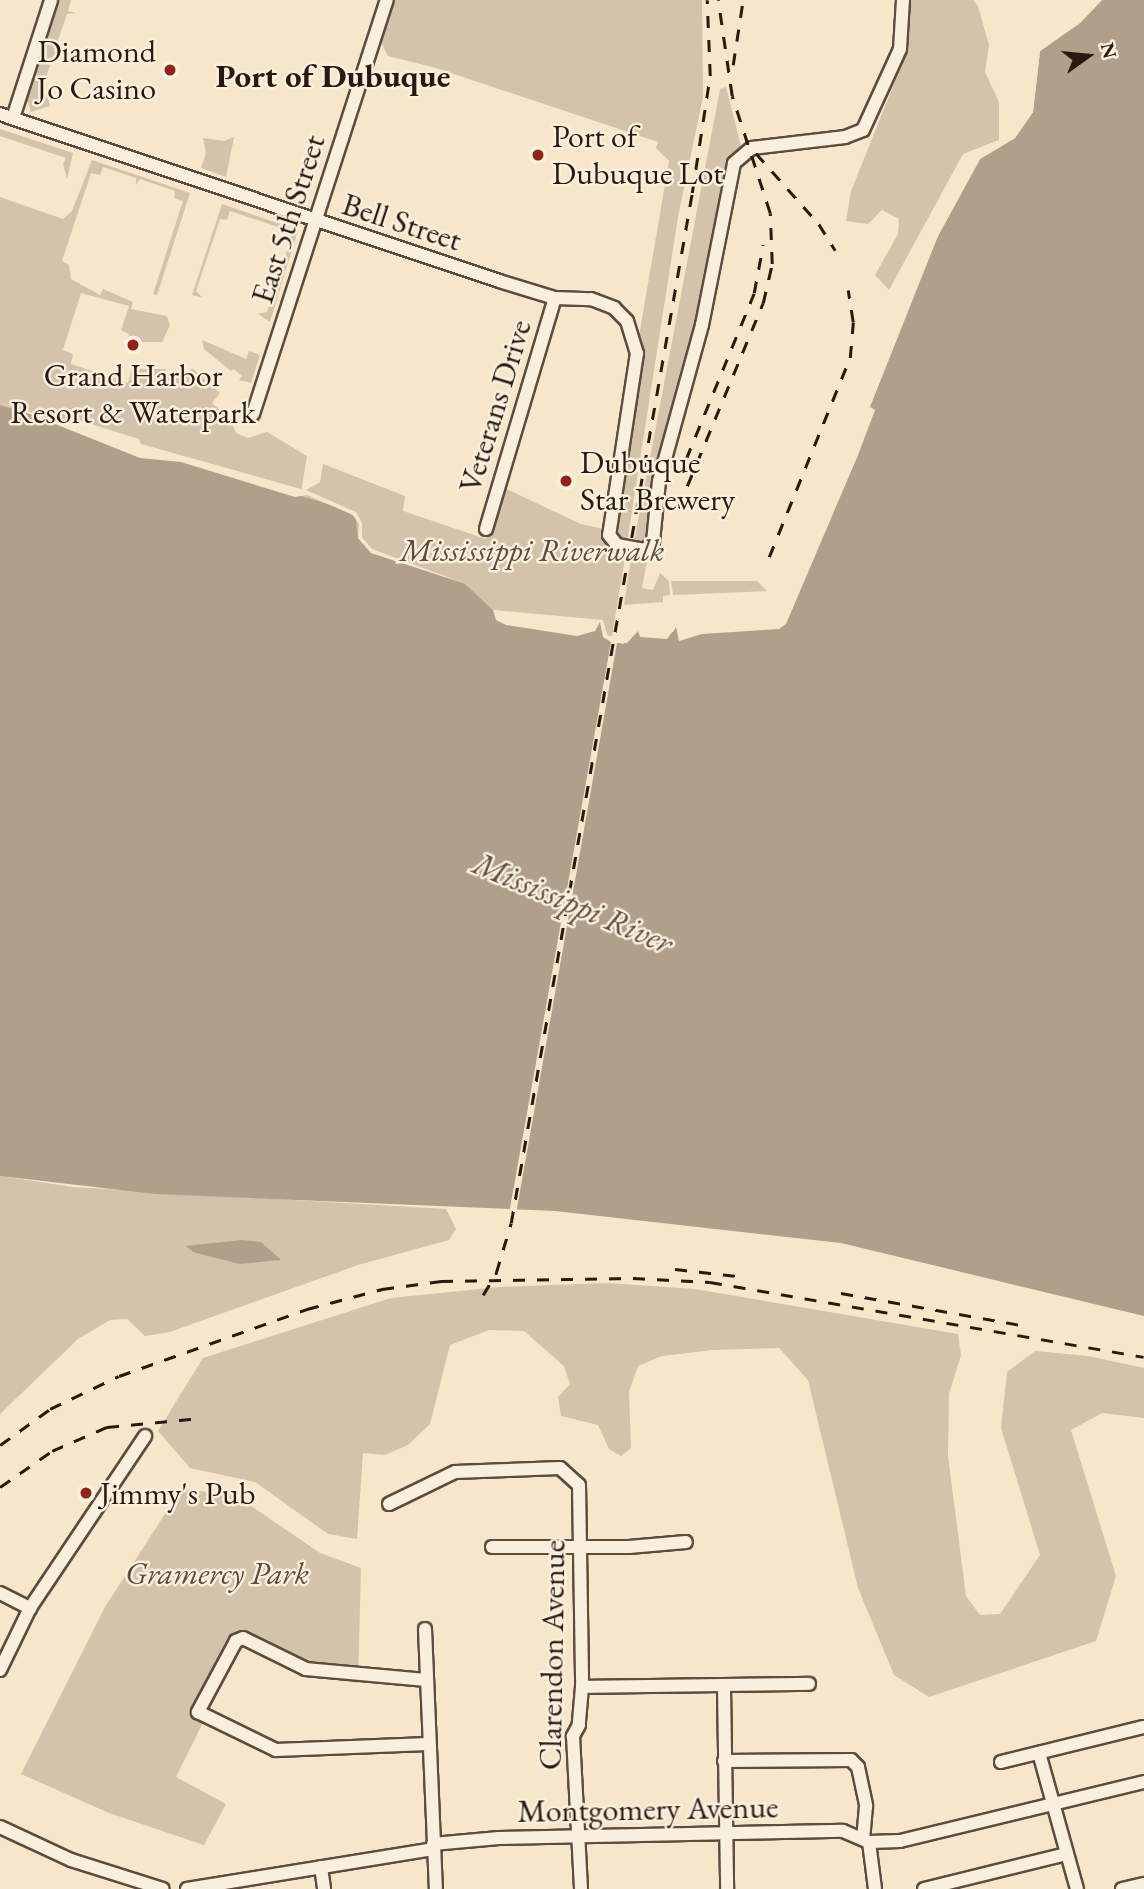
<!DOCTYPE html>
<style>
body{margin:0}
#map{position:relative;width:1144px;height:1889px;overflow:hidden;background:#f6e6ca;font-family:"EB Garamond",serif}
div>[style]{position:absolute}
.green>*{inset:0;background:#d3c3ab}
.water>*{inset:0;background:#b0a08b}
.pier>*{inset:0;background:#f6e6ca}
.roads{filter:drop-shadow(2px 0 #5c4c3f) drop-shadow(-2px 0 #5c4c3f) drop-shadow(0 2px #5c4c3f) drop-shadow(0 -2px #5c4c3f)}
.minor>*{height:12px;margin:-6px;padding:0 6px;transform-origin:6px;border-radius:6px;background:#f9efdd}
.rail>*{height:2.5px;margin-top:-1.25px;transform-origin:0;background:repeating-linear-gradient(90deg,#281911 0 12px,transparent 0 24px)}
.dots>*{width:19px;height:19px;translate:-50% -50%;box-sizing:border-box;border:4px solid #f9efdd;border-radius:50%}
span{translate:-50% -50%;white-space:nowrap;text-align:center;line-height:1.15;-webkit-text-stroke:5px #f9efdd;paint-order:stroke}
.poi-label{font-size:32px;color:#281911}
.right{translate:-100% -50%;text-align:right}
.left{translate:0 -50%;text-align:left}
.street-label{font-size:32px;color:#281911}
.park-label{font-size:32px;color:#5b4c3f;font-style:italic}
.neighbourhood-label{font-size:33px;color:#281911;font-weight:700}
.water-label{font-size:33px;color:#5e4f42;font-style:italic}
.north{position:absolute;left:1053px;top:21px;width:70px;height:70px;-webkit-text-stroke:5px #f9efdd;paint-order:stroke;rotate:75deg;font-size:19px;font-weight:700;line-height:28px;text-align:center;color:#281911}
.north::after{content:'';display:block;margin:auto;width:24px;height:32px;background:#281911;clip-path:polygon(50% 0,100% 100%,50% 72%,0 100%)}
</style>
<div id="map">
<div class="green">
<div style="clip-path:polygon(58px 0,71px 0,68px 11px,76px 13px,67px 14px,54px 52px,63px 54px,53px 56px,41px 93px,47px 94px,50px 106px,31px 112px,26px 97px)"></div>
<div style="clip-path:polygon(395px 0,702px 0,703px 97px,678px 217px,627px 543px,617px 541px,614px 531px,642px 353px,639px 336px,669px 161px,656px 148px,658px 142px,436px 68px,388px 56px,381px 42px)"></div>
<div style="clip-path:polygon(908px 0,973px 0,978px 6px,989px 45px,985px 72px,999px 102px,999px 140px,963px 154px,889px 290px,875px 275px,898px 234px,899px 219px,882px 210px,868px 224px,846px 221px,851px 191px,904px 59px,910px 24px)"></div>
<div style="clip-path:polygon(726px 87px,741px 146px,726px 164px,699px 313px,649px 532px,646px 540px,634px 542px,720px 89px)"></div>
<div style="clip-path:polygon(0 129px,73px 153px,67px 179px,63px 164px,66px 158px,0 136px)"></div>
<div style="clip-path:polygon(234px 137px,226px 177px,201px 168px,206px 153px,203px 138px,224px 141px)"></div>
<div style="clip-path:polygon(92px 160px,190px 193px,157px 295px,153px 294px,183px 201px,174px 198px,175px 191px,140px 179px,136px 185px,136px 178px,103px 167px,100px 175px,91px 173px,62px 261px,69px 265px,71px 279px,100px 295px,103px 289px,133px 302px,131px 309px,167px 316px,170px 325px,162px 342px,126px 342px,129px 334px,121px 330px,129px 306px,81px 293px,63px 350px,73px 354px,71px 364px,128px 383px,132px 369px,166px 369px,167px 378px,185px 376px,192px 368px,220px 393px,212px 403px,230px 419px,236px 433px,248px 438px,267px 432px,307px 456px,301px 493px,320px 482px,323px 464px,405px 496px,403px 511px,486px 539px,504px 488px,581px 524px,604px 529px,608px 545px,626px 552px,611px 642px,587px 623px,476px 608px,66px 427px,0 405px,0 197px,63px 219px,72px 211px)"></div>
<div style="clip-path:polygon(222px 204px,298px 230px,270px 322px,258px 314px,267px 312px,290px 242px,282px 238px,284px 229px,230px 211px,227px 220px,220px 219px,196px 291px,203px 298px,192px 295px)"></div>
<div style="clip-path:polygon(202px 340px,246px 359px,249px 351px,260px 355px,251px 383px,239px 380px,242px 376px,234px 369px,231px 371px,204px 349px)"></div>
<div style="clip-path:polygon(632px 552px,648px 556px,642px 588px,653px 590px,660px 573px,669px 581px,670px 595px,663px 596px,663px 602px,624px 605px)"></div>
<div style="clip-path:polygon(671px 581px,757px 581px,767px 591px,673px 595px)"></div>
<div style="clip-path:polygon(0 1176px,73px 1187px,446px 1209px,456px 1229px,449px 1240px,358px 1265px,170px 1332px,145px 1336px,127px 1319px,110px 1320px,78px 1339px,0 1414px)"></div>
<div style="clip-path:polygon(607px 1283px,695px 1289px,958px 1334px,961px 1355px,949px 1394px,948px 1456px,966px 1596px,980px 1615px,1000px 1614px,1040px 1555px,1001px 1428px,1007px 1372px,1035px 1351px,1088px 1356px,1144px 1368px,1144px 1418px,1102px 1413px,1071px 1430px,1116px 1576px,1096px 1641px,929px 1697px,894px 1675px,858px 1588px,808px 1380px,779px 1348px,713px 1350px,662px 1356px,638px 1366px,629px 1392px,631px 1448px,621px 1456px,609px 1449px,598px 1425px,561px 1416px,558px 1397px,570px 1384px,564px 1366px,524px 1331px,489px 1330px,450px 1345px,430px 1424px,408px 1445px,385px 1455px,363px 1453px,357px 1539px,328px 1534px,255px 1482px,190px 1468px,158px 1431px,203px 1358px,391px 1298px,499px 1287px)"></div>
<div style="clip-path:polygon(181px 1489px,235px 1495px,320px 1553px,361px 1568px,358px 1683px,300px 1675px,241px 1646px,176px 1777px,226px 1804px,204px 1845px,109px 1813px,21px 1774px,105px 1607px)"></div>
</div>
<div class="water">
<div style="clip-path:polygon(1102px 0,1144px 0,1144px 1316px,841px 1243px,555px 1211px,155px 1194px,0 1176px,0 405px,347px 510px,356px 519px,358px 538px,371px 553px,464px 583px,495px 612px,600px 622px,604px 637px,623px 644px,638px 630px,673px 632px,676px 626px,679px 633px,781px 622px,858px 455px,875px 410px,870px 407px,938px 236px,980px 159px,1015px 138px,1033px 112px,1040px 51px,1080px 23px)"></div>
<div style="clip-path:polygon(242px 1240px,261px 1242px,281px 1260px,239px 1264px,193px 1252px,186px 1246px)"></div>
</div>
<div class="pier">
<div style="clip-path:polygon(1097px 0,1102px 0,1080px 23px,1040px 51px,1033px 112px,1015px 138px,980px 159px,938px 236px,867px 406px,934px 235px,977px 158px,1013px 136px,1030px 110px,1037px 49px,1078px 21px)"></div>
<div style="clip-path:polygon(0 402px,63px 423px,69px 417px,139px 439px,141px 444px,308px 491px,356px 512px,362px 523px,362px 537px,372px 549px,469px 585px,371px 553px,358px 538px,359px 524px,353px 515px,307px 495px,295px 497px,181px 462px,140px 458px)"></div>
<div style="clip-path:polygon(848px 452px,858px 455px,786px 624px,779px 629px,702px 634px,679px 641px,676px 627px,667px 639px,640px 637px,638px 631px,627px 643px,617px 643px,516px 1214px,509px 1214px,611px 642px,603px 637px,600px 622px,595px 631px,577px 636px,506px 625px,496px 620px,493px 610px,603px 620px,607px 635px,623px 640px,638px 622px,662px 622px,672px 627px,677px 623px,683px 629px,779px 619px)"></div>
</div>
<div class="roads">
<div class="minor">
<div style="left:0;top:114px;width:526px;rotate:18.5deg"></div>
<div style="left:499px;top:281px;width:59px;rotate:16.9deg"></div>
<div style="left:555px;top:298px;width:36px;rotate:2deg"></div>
<div style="left:591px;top:299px;width:25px;rotate:21deg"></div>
<div style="left:614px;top:308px;width:18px;rotate:45deg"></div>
<div style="left:627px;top:321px;width:34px;rotate:73deg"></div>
<div style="left:637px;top:353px;width:184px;rotate:98.7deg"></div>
<div style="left:609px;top:535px;width:13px;rotate:51deg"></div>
<div style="left:617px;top:545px;width:28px;rotate:10deg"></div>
<div style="left:645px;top:550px;width:11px;rotate:-45deg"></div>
<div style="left:653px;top:542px;width:61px;rotate:-84.4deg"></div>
<div style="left:659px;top:481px;width:162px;rotate:-74.6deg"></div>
<div style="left:702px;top:325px;width:165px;rotate:-78.8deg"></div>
<div style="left:734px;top:163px;width:23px;rotate:-40deg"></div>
<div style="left:752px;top:148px;width:94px;rotate:-6.7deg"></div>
<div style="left:845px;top:137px;width:19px;rotate:-21deg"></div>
<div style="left:863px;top:130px;width:89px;rotate:-65.4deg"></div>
<div style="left:900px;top:49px;width:49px;rotate:-86.5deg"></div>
<div style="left:13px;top:118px;width:124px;rotate:-72.1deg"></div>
<div style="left:253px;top:414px;width:435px;rotate:-72.1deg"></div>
<div style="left:486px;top:529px;width:241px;rotate:-73.4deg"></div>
<div style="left:389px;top:1504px;width:73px;rotate:-25.9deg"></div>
<div style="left:455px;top:1472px;width:105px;rotate:-2.2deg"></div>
<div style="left:560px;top:1468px;width:25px;rotate:42deg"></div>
<div style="left:579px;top:1485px;width:202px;rotate:89.1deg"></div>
<div style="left:582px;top:1687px;width:38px;rotate:95deg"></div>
<div style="left:579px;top:1725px;width:13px;rotate:119deg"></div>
<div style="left:573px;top:1736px;width:153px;rotate:87deg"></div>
<div style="left:492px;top:1547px;width:137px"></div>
<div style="left:629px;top:1547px;width:57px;rotate:-5deg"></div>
<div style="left:0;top:1593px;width:34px;rotate:27deg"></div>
<div style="left:425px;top:1629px;width:260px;rotate:87.6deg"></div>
<div style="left:0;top:1670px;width:69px;rotate:-64.2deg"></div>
<div style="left:30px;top:1608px;width:207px;rotate:-56.2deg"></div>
<div style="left:426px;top:1680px;width:121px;rotate:-174.8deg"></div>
<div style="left:306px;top:1669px;width:70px;rotate:-153.8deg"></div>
<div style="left:243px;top:1638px;width:8px;rotate:157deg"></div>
<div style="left:236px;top:1641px;width:81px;rotate:118.2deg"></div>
<div style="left:198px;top:1712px;width:87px;rotate:26deg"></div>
<div style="left:276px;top:1750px;width:152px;rotate:-2.3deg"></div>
<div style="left:582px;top:1687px;width:227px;rotate:-0.8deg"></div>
<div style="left:724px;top:1688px;width:201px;rotate:89.1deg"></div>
<div style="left:1039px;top:1753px;width:141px;rotate:74.4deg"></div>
<div style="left:724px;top:1761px;width:127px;rotate:-0.5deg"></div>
<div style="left:851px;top:1760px;width:10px;rotate:45deg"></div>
<div style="left:858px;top:1767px;width:40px;rotate:78deg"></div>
<div style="left:866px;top:1806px;width:32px;rotate:95deg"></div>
<div style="left:1001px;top:1762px;width:147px;rotate:-13.8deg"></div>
<div style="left:0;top:1827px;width:78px;rotate:24.9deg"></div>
<div style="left:71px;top:1860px;width:96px;rotate:17.5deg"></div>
<div style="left:869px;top:1842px;width:31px;rotate:-2deg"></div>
<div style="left:900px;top:1841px;width:251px;rotate:-13.6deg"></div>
<div style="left:433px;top:1844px;width:66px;rotate:-5.2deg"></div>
<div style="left:499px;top:1838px;width:344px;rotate:-1.2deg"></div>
<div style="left:843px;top:1831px;width:28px;rotate:23deg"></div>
<div style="left:869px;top:1842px;width:47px;rotate:82.7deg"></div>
<div style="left:321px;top:1867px;width:22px;rotate:82deg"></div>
<div style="left:187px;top:1889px;width:249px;rotate:-9.2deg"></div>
<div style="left:924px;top:1889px;width:147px;rotate:-13.8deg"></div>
<div style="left:1122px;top:1889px;width:23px;rotate:-13deg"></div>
</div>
</div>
<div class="rail">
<div style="left:733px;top:65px;width:66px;rotate:-81.3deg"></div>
<div style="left:756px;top:153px;width:95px;rotate:48.4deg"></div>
<div style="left:819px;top:224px;width:31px;rotate:58deg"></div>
<div style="left:686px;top:459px;width:179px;rotate:-67.7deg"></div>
<div style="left:754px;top:293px;width:49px;rotate:-79.4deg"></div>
<div style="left:678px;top:508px;width:222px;rotate:-67.5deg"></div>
<div style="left:763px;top:303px;width:40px;rotate:-77deg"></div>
<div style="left:772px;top:264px;width:51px;rotate:-92.2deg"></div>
<div style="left:770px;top:213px;width:123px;rotate:-108deg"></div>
<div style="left:732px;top:96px;width:97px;rotate:-98.3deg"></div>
<div style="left:769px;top:557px;width:215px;rotate:-67.9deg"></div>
<div style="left:850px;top:358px;width:36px;rotate:-85deg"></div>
<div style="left:853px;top:322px;width:32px;rotate:-99deg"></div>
<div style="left:675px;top:1269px;width:62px;rotate:6.4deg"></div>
<div style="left:841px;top:1293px;width:182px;rotate:10.1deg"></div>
<div style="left:483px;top:1295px;width:26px;rotate:-59deg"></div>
<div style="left:496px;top:1273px;width:52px;rotate:-73.3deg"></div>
<div style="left:511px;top:1223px;width:1046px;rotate:-80.03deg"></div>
<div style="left:692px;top:193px;width:118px;rotate:-81.3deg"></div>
<div style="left:710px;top:76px;width:76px;rotate:-92.3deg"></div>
<div style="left:0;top:1445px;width:62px;rotate:-35.8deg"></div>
<div style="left:50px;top:1409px;width:76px;rotate:-25.6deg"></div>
<div style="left:119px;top:1376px;width:200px;rotate:-19.6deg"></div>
<div style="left:307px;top:1309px;width:78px;rotate:-14.9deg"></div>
<div style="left:382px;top:1289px;width:60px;rotate:-7.7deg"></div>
<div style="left:441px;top:1281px;width:192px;rotate:-0.9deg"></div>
<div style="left:633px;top:1278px;width:77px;rotate:3deg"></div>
<div style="left:710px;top:1282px;width:440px;rotate:9.8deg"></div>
<div style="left:0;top:1487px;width:63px;rotate:-34.7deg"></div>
<div style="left:52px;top:1451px;width:60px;rotate:-23.6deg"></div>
<div style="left:107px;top:1427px;width:94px;rotate:-5.5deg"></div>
</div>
<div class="dots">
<div style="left:170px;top:70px;background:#8f2418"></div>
<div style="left:538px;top:155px;background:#8f2418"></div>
<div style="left:133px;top:345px;background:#8f2418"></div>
<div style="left:566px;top:481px;background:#8f2418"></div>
<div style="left:86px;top:1493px;background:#8f2418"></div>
</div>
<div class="poi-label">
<span class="right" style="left:156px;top:70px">Diamond<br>Jo Casino</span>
<span class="left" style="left:552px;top:155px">Port of<br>Dubuque Lot</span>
<span style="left:133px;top:394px">Grand Harbor<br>Resort &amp; Waterpark</span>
<span class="left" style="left:580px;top:481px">Dubuque<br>Star Brewery</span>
<span class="left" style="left:100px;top:1493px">Jimmy's Pub</span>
</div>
<div class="street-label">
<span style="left:288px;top:219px;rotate:-72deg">East 5th Street</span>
<span style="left:402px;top:222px;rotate:18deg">Bell Street</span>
<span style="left:495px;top:406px;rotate:-73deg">Veterans Drive</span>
<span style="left:552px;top:1655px;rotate:-89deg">Clarendon Avenue</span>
<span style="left:648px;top:1809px;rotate:-1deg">Montgomery Avenue</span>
</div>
<div class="park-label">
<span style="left:532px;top:550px">Mississippi Riverwalk</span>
<span style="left:217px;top:1573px">Gramercy Park</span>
</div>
<div class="neighbourhood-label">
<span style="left:333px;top:76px">Port of Dubuque</span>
</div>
<div class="water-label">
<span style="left:573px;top:903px;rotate:23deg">Mississippi River</span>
</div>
<div class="north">N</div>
</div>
